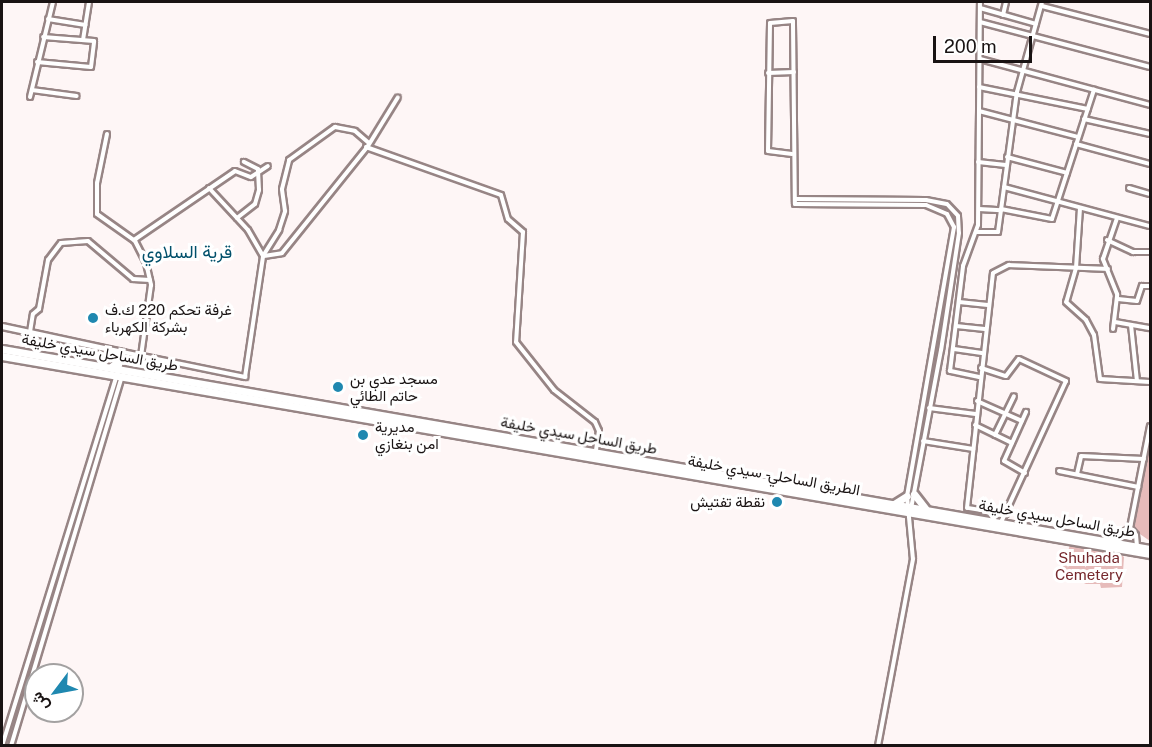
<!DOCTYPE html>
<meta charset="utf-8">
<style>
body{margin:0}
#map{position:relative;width:1152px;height:747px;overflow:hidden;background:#fef6f6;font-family:"Public Sans",Vazirmatn,sans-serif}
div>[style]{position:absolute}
.green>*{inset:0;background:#e6bbba}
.roads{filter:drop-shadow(2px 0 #978585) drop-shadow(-2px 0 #978585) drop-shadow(0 2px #978585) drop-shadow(0 -2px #978585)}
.minor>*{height:4px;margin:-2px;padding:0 2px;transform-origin:2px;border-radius:2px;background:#fff}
.tertiary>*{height:4.5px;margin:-2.25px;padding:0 2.25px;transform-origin:2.25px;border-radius:2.25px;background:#fff}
.trunk>*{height:7px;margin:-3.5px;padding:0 3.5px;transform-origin:3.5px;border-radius:3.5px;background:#fff}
.dots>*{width:16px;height:16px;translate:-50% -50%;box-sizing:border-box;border:3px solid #fff;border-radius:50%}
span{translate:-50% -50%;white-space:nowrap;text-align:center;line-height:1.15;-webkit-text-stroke:6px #fff;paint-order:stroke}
.poi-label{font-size:15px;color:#191313}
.left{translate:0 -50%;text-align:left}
.right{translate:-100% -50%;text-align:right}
.street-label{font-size:15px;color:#191313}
.park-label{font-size:15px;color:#76282d}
.quarter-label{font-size:18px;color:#01506b}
.frame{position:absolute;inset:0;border:3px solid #191313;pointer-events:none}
.north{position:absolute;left:24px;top:663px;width:60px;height:60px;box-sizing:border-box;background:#fff;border:2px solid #a3a1a1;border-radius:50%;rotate:238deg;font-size:16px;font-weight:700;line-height:24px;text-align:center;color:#191313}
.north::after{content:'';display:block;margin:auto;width:21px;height:27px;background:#1f88b0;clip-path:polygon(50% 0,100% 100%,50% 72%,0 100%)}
.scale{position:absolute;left:933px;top:36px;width:99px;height:27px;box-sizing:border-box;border:3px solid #191313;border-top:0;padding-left:8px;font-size:18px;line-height:21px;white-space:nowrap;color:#191313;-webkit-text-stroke:4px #fff;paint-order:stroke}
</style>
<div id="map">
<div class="green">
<div style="clip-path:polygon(1150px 439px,1150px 541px,1134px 530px)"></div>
<div style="clip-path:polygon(1070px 545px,1120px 554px,1124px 557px,1122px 587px,1101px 588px,1100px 584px,1086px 584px,1061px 572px)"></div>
</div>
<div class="roads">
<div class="minor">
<div style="left:1042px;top:6px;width:112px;rotate:14.5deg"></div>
<div style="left:980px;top:8px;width:58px;rotate:15.9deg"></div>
<div style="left:1003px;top:15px;width:13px;rotate:-77deg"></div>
<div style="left:48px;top:19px;width:38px;rotate:9deg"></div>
<div style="left:980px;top:22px;width:176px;rotate:14.8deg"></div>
<div style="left:83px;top:40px;width:38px;rotate:-81deg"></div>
<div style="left:980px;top:59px;width:176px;rotate:15.1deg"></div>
<div style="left:37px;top:62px;width:54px;rotate:5.3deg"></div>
<div style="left:91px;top:67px;width:26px;rotate:-83deg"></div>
<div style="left:94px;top:41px;width:51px;rotate:-175.5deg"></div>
<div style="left:768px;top:73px;width:26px;rotate:-2deg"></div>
<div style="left:979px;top:87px;width:111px;rotate:11.4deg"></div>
<div style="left:32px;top:90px;width:45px;rotate:7.6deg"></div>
<div style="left:30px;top:97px;width:98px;rotate:-76.4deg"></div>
<div style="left:979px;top:111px;width:102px;rotate:14.7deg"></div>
<div style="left:1084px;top:119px;width:68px;rotate:12.8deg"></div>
<div style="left:107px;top:134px;width:50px;rotate:101.5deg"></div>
<div style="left:97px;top:183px;width:31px;rotate:90deg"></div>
<div style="left:97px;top:214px;width:47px;rotate:35.4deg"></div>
<div style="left:135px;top:241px;width:25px;rotate:63deg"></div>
<div style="left:146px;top:263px;width:23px;rotate:77deg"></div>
<div style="left:151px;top:285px;width:72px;rotate:98deg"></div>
<div style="left:1076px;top:144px;width:77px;rotate:15.1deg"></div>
<div style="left:366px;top:147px;width:143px;rotate:19.6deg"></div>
<div style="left:501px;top:195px;width:25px;rotate:74deg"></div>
<div style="left:508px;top:219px;width:20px;rotate:41deg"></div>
<div style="left:523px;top:232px;width:110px;rotate:93.6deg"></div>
<div style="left:516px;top:342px;width:61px;rotate:51.6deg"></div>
<div style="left:554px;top:390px;width:52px;rotate:38deg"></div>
<div style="left:595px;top:422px;width:10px;rotate:66deg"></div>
<div style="left:599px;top:431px;width:20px;rotate:99deg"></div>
<div style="left:792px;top:154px;width:24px;rotate:-173deg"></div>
<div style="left:768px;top:151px;width:128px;rotate:-89.1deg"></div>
<div style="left:770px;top:23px;width:23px;rotate:-5deg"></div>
<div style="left:793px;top:21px;width:3px;rotate:90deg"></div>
<div style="left:793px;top:24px;width:180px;rotate:89.4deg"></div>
<div style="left:795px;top:204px;width:131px;rotate:0.4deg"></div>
<div style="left:926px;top:205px;width:23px;rotate:23deg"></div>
<div style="left:947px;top:214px;width:15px;rotate:62deg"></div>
<div style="left:954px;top:227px;width:273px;rotate:99.9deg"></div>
<div style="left:907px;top:496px;width:63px;rotate:84.6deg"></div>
<div style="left:913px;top:559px;width:190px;rotate:100.6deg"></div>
<div style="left:1007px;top:157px;width:62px;rotate:14.9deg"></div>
<div style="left:978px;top:162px;width:28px;rotate:6deg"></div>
<div style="left:1004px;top:187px;width:151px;rotate:15deg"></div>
<div style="left:209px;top:188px;width:57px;rotate:47.1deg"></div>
<div style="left:248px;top:230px;width:30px;rotate:60deg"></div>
<div style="left:1129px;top:188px;width:22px;rotate:16deg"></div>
<div style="left:795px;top:199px;width:131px;rotate:0.4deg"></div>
<div style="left:926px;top:200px;width:21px;rotate:11deg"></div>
<div style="left:947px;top:204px;width:16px;rotate:47deg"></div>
<div style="left:958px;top:216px;width:17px;rotate:87deg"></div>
<div style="left:959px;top:233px;width:118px;rotate:98.7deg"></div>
<div style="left:941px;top:350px;width:162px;rotate:100.7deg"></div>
<div style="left:1080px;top:208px;width:60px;rotate:93.8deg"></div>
<div style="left:1076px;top:268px;width:35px;rotate:106deg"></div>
<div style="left:1066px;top:302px;width:27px;rotate:42deg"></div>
<div style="left:1086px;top:320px;width:17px;rotate:62deg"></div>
<div style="left:1094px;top:335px;width:44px;rotate:82.2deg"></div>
<div style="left:1100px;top:379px;width:50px;rotate:3.4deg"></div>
<div style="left:979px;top:209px;width:22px;rotate:3deg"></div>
<div style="left:1001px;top:209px;width:52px;rotate:11.1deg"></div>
<div style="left:1052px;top:219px;width:136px;rotate:-72deg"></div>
<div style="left:237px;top:218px;width:23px;rotate:-38deg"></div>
<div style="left:255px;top:204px;width:15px;rotate:-74deg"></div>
<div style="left:259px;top:190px;width:21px;rotate:-93deg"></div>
<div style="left:258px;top:169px;width:16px;rotate:-153deg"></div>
<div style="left:976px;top:232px;width:22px"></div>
<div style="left:998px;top:232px;width:141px;rotate:-82.3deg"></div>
<div style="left:1017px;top:92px;width:93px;rotate:-74.5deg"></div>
<div style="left:134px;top:240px;width:122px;rotate:-34.3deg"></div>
<div style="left:235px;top:171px;width:17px;rotate:21deg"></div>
<div style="left:251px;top:177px;width:20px;rotate:-33deg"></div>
<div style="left:1107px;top:240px;width:29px;rotate:25deg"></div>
<div style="left:1133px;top:252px;width:17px"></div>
<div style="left:264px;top:256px;width:18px;rotate:-9deg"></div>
<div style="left:282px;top:253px;width:137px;rotate:-51.2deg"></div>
<div style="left:368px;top:146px;width:57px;rotate:-58.5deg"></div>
<div style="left:1118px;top:299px;width:19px;rotate:6deg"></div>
<div style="left:1137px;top:301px;width:16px;rotate:-72deg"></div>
<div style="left:1142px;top:286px;width:8px"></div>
<div style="left:959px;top:302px;width:29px;rotate:6deg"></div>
<div style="left:1115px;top:322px;width:36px;rotate:10deg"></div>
<div style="left:1131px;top:325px;width:56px;rotate:83.9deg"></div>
<div style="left:956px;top:326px;width:29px;rotate:6deg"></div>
<div style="left:1113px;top:329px;width:35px;rotate:-83deg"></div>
<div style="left:1117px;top:294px;width:38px;rotate:-112deg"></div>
<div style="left:1103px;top:259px;width:43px;rotate:-71.1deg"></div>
<div style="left:30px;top:332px;width:18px;rotate:-81deg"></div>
<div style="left:33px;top:314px;width:8px;rotate:-40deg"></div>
<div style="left:39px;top:309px;width:50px;rotate:-79.6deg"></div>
<div style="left:48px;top:260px;width:21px;rotate:-53deg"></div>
<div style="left:61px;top:243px;width:27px;rotate:-4deg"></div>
<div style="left:88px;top:241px;width:59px;rotate:40.2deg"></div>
<div style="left:133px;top:279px;width:17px;rotate:3deg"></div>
<div style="left:954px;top:349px;width:28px;rotate:8deg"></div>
<div style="left:123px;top:352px;width:125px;rotate:11.6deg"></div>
<div style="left:245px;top:377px;width:122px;rotate:-81.5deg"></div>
<div style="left:263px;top:256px;width:31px;rotate:-58deg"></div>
<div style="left:279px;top:230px;width:20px;rotate:-72deg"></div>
<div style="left:285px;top:211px;width:22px;rotate:-98deg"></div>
<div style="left:282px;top:189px;width:30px;rotate:-76deg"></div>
<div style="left:289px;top:160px;width:57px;rotate:-35.7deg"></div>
<div style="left:335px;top:127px;width:20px;rotate:11deg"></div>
<div style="left:355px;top:131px;width:18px;rotate:41deg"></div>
<div style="left:981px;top:368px;width:26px;rotate:18deg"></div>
<div style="left:1006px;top:376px;width:21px;rotate:-53deg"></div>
<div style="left:1019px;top:359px;width:52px;rotate:25.1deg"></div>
<div style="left:1066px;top:381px;width:155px;rotate:114.7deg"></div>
<div style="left:979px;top:377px;width:30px;rotate:-168deg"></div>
<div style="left:950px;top:371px;width:106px;rotate:-82.9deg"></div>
<div style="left:963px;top:266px;width:44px;rotate:-69.9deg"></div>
<div style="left:978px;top:225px;width:223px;rotate:-89.5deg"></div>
<div style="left:977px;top:401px;width:49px;rotate:24deg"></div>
<div style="left:929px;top:408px;width:47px;rotate:7.3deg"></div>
<div style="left:975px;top:425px;width:41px;rotate:25.9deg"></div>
<div style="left:995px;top:435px;width:43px;rotate:-64deg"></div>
<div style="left:923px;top:441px;width:51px;rotate:9.1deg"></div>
<div style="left:1059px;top:471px;width:81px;rotate:11.4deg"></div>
<div style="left:1025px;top:473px;width:24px;rotate:-150deg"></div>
<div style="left:1004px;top:461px;width:54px;rotate:-65.8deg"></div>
<div style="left:1077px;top:474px;width:18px;rotate:-77deg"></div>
<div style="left:1081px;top:456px;width:63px;rotate:2.7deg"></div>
<div style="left:1006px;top:514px;width:39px;rotate:-171deg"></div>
<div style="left:967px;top:508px;width:236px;rotate:-83.7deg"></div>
<div style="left:993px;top:273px;width:18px;rotate:-27deg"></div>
<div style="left:1009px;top:265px;width:99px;rotate:2.3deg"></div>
<div style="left:1130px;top:528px;width:9px;rotate:49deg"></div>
<div style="left:1136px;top:535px;width:11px;rotate:85deg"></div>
<div style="left:1110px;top:541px;width:24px;rotate:-33deg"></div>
<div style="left:1130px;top:528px;width:104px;rotate:-78.9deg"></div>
<div style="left:2px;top:746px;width:388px;rotate:-72.8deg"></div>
<div style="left:11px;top:746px;width:386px;rotate:-73.3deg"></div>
</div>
<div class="tertiary">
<div style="left:2px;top:326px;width:124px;rotate:12.1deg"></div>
<div style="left:123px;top:352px;width:20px;rotate:105deg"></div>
</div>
<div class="trunk">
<div style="left:2px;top:349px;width:1165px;rotate:9.88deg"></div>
<div style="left:2px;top:356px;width:1165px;rotate:9.79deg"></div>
<div style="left:111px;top:367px;width:13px;rotate:-39deg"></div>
<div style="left:914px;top:494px;width:18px;rotate:52deg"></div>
<div style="left:894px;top:504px;width:15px;rotate:-32deg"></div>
</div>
</div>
<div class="dots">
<div style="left:93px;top:318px;background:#1f88b0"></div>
<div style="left:338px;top:387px;background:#1f88b0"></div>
<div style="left:363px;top:435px;background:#1f88b0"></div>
<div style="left:777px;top:502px;background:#1f88b0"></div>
</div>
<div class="poi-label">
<span class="left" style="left:105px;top:318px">غرفة تحكم 220 ك.ف<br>بشركة الكهرباء</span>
<span class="left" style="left:350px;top:387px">مسجد عدي بن<br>حاتم الطائي</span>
<span class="left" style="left:375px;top:435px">مديرية<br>امن بنغازي</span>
<span class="right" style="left:765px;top:502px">نقطة تفتيش</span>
</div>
<div class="street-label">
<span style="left:100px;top:352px;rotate:10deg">طريق الساحل سيدي خليفة</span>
<span style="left:579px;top:435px;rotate:10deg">طريق الساحل سيدي خليفة</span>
<span style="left:774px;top:475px;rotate:10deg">الطريق الساحلي- سيدي خليفة</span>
<span style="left:1057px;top:518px;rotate:10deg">طريق الساحل سيدي خليفة</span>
</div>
<div class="park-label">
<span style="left:1089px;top:566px">Shuhada<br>Cemetery</span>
</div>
<div class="quarter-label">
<span style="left:187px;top:252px">قرية السلاوي</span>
</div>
<div class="frame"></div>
<div class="north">ش</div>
<div class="scale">200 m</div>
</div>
